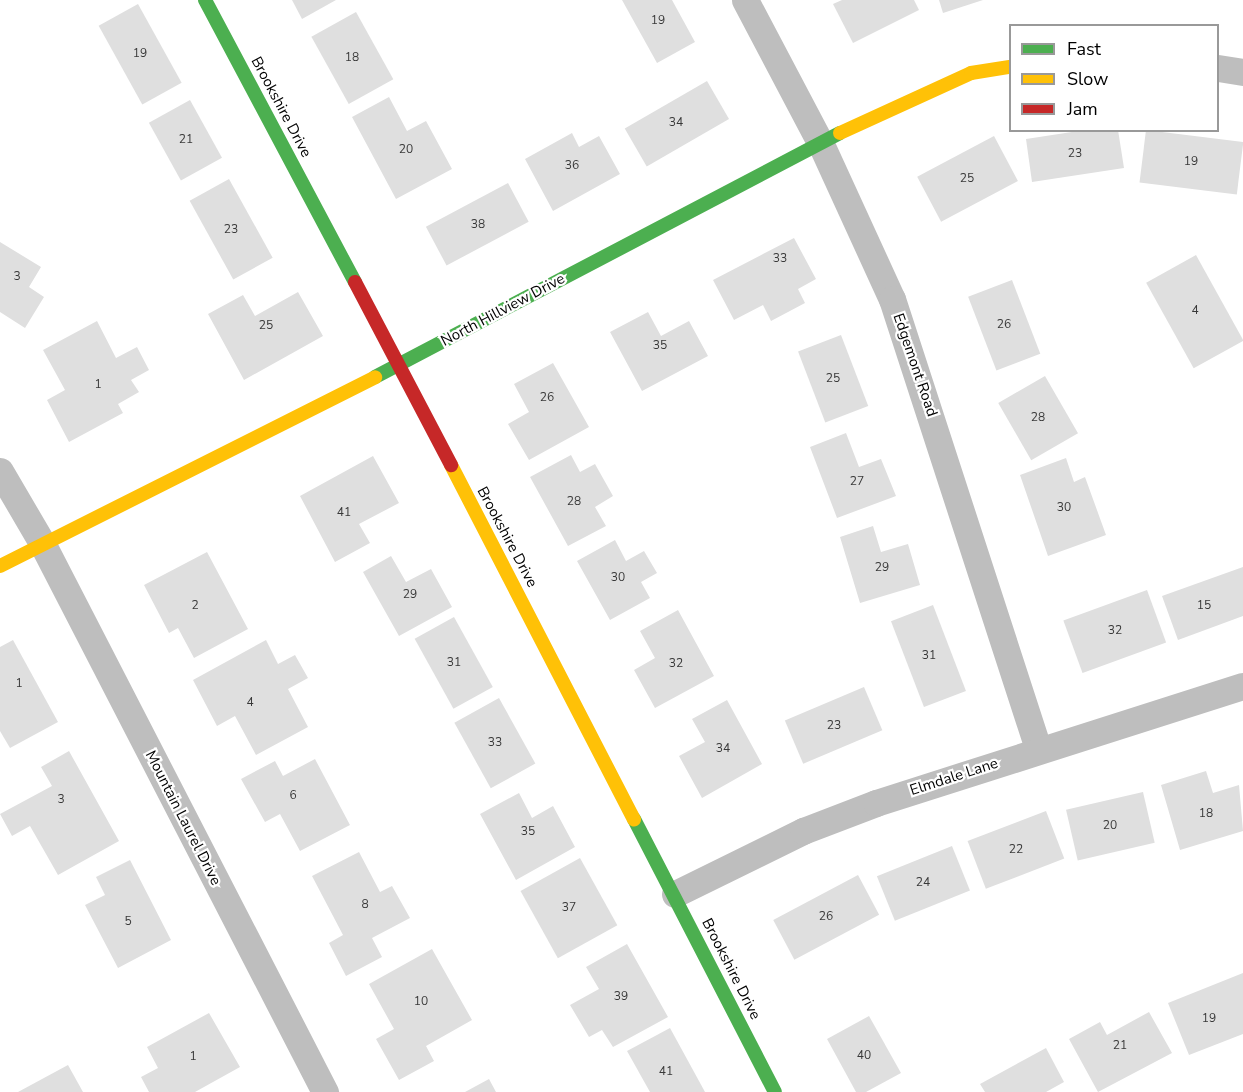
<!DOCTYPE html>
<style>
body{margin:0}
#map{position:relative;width:1243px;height:1092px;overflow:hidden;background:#fff;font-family:"Nunito Sans",sans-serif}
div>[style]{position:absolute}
.building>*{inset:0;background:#dfdfdf;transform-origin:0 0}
.street>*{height:27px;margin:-13.5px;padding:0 13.5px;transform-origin:13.5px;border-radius:13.5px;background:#bebebe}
.fast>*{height:14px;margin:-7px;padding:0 7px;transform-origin:7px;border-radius:7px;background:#4caf50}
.slow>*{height:14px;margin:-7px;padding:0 7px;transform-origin:7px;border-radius:7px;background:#ffc107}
.jam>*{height:14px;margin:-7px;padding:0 7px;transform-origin:7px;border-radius:7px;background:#c62828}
span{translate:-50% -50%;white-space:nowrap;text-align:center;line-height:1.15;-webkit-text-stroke:4.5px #fff;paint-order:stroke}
.number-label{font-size:12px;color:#383838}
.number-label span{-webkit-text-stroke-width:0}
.street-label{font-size:15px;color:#000}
.legend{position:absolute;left:1009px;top:24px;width:210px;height:108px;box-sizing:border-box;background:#fff;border:2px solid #999;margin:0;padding:8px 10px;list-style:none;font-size:18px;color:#000}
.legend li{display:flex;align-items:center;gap:12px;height:30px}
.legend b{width:30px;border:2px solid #999}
</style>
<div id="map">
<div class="building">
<div style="clip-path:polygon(292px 0,336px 0,302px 19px)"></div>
<div style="clip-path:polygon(622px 0,672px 0,695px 42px,657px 63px)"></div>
<div style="clip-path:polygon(842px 0,914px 0,919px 10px,853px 43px,833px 4px)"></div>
<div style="clip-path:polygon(939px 0,983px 0,943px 13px)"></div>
<div style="left:138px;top:4px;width:90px;height:45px;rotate:61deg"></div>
<div style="left:356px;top:12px;width:77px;height:51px;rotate:61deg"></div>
<div style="left:707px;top:81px;width:44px;height:95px;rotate:60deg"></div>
<div style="clip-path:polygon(389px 97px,407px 131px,426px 121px,452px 169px,396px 199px,352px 117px)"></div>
<div style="left:190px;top:100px;width:66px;height:47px;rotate:61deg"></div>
<div style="clip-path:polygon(1085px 130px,1118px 130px,1124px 168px,1032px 182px,1026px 139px)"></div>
<div style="left:1146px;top:130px;width:98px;height:53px;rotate:7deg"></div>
<div style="clip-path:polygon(572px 133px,579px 147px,599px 136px,620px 174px,553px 211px,525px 159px)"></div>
<div style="left:994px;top:136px;width:51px;height:87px;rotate:62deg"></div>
<div style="left:229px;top:179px;width:90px;height:45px;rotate:61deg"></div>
<div style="left:508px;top:183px;width:44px;height:93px;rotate:62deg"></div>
<div style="clip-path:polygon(794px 238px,816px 279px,798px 289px,805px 303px,771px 321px,763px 305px,734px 320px,713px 280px)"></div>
<div style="clip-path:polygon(0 242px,41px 267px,29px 287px,44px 297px,25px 328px,0 312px)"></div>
<div style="left:1196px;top:255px;width:98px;height:57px;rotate:61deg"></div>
<div style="left:1012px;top:280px;width:79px;height:47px;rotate:69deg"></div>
<div style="clip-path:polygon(298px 292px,323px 336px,244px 380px,208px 314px,243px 295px,255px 316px)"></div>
<div style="clip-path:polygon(648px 312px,661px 336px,689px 321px,708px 356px,642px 391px,610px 332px)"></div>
<div style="clip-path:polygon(97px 321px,116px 358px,137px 347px,149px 370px,131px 380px,139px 392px,118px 404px,123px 413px,69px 442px,47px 400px,65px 390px,43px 350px)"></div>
<div style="left:841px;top:335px;width:76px;height:46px;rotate:69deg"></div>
<div style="clip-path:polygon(553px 363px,589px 427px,529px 460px,508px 424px,529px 412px,514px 384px)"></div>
<div style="left:1045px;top:376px;width:66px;height:54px;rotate:60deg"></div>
<div style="clip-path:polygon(846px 433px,859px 467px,881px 459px,896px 496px,837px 518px,810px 447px)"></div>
<div style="clip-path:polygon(571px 455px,580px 472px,595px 464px,613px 496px,595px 507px,606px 526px,568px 546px,530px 477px)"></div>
<div style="clip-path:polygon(373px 456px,399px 503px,359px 524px,370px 543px,335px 562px,300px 496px)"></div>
<div style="clip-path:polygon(1066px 458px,1074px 482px,1085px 477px,1106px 535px,1048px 556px,1020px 475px)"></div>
<div style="clip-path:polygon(873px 526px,881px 552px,908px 544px,920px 585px,860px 603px,840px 537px)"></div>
<div style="clip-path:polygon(615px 540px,626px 561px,644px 551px,657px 573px,641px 582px,650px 598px,610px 620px,577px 561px)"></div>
<div style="clip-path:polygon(207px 552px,248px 629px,194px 658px,178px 628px,169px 633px,144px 585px)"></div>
<div style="clip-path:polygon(391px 556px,406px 582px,431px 569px,452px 607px,399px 636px,363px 572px)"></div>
<div style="clip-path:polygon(1243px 567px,1243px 616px,1178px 640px,1162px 596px)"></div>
<div style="left:1147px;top:590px;width:56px;height:89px;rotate:70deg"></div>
<div style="left:933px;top:605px;width:92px;height:45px;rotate:69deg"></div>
<div style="clip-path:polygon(678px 610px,714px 676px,655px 708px,634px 670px,655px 658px,640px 631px)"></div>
<div style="left:454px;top:617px;width:80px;height:45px;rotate:61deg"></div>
<div style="clip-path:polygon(13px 640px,58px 722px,10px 748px,0 731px,0 647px)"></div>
<div style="clip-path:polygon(266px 640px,278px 664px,295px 655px,308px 678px,288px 689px,308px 727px,256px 755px,235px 716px,217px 726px,193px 680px)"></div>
<div style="left:864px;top:687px;width:47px;height:86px;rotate:67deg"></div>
<div style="left:499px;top:698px;width:75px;height:51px;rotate:61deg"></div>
<div style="clip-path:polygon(727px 700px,762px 764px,702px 798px,679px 756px,705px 742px,692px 719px)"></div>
<div style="clip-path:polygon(69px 751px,119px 841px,58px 875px,30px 826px,12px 836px,0 814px,52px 786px,41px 767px)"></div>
<div style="clip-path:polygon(315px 759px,350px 825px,300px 851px,280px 814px,265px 822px,241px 779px,275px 761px,283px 776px)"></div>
<div style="clip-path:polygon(1206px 771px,1213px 793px,1239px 785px,1243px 831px,1180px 850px,1161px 785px)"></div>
<div style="left:1143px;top:792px;width:52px;height:79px;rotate:77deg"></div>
<div style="clip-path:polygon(519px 793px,532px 818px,553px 806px,575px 847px,516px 880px,480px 814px)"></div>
<div style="left:1046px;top:811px;width:51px;height:84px;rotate:69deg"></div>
<div style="left:952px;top:846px;width:48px;height:81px;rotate:68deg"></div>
<div style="clip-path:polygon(359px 852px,380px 892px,392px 886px,410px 918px,372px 938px,382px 957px,346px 976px,329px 943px,343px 935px,312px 876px)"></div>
<div style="left:580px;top:858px;width:77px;height:68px;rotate:61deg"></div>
<div style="clip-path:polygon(130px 860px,171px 940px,118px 968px,85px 905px,105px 895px,96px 877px)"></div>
<div style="left:858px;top:875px;width:45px;height:96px;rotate:62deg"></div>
<div style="clip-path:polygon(627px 944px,668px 1017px,613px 1047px,602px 1030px,589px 1037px,570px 1005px,599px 989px,586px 967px)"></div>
<div style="clip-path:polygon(432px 949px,472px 1020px,426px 1046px,434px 1061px,399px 1080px,376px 1039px,394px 1029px,369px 984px)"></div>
<div style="clip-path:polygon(1243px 973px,1243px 1034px,1189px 1055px,1168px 1003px)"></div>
<div style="clip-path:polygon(1149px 1012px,1172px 1053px,1098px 1092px,1069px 1039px,1100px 1022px,1107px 1035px)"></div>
<div style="clip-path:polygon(209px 1013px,240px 1067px,195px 1092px,149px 1092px,141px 1077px,158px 1068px,147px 1047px)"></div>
<div style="clip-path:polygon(869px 1016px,901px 1073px,866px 1092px,856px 1092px,827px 1039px)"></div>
<div style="clip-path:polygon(670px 1028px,705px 1092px,650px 1092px,627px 1051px)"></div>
<div style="clip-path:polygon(1046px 1048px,1064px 1082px,1046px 1092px,985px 1092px,980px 1084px)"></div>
<div style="clip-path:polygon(68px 1065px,83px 1092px,18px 1092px)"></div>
<div style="clip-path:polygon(489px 1079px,496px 1092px,465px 1092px)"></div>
</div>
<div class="street">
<div style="left:745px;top:0;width:161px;rotate:62.2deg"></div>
<div style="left:820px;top:142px;width:173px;rotate:65.4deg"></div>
<div style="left:892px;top:299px;width:473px;rotate:72deg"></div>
<div style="left:1218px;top:68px;width:25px;rotate:9deg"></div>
<div style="left:0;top:471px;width:83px;rotate:59.7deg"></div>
<div style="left:42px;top:543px;width:618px;rotate:62.73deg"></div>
<div style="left:675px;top:894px;width:143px;rotate:-26.2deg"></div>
<div style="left:803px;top:831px;width:78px;rotate:-21deg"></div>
<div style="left:876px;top:803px;width:385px;rotate:-17.7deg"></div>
</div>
<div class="fast">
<div style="left:205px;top:0;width:319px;rotate:62deg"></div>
<div style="left:375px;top:377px;width:525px;rotate:-27.69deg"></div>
<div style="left:634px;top:819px;width:307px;rotate:62.7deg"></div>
</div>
<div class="slow">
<div style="left:840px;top:133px;width:144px;rotate:-24.6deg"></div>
<div style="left:971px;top:73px;width:39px;rotate:-9deg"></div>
<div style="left:451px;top:465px;width:399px;rotate:62.7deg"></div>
<div style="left:0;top:566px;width:420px;rotate:-26.7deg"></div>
</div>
<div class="jam">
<div style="left:355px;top:282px;width:207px;rotate:62.3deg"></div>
</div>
<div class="number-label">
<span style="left:658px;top:21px">19</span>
<span style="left:140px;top:54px">19</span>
<span style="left:352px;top:58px">18</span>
<span style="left:676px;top:123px">34</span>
<span style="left:186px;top:140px">21</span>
<span style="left:406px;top:150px">20</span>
<span style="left:1075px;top:154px">23</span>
<span style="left:1191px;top:162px">19</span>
<span style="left:572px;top:166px">36</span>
<span style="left:967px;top:179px">25</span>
<span style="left:478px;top:225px">38</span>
<span style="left:231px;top:230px">23</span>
<span style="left:780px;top:259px">33</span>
<span style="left:17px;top:277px">3</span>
<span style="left:1195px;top:311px">4</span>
<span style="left:1004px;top:325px">26</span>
<span style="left:266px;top:326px">25</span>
<span style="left:660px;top:346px">35</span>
<span style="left:833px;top:379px">25</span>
<span style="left:98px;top:385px">1</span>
<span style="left:547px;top:398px">26</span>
<span style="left:1038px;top:418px">28</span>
<span style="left:857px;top:482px">27</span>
<span style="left:574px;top:502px">28</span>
<span style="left:1064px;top:508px">30</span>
<span style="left:344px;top:513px">41</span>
<span style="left:882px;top:568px">29</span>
<span style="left:618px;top:578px">30</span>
<span style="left:410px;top:595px">29</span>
<span style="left:195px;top:606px">2</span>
<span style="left:1204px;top:606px">15</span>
<span style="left:1115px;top:631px">32</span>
<span style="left:929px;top:656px">31</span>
<span style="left:454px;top:663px">31</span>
<span style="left:676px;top:664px">32</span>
<span style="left:19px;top:684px">1</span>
<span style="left:250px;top:703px">4</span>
<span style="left:834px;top:726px">23</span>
<span style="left:495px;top:743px">33</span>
<span style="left:723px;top:749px">34</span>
<span style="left:293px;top:796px">6</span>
<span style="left:61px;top:800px">3</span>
<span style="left:1206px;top:814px">18</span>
<span style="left:1110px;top:826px">20</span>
<span style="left:528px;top:832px">35</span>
<span style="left:1016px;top:850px">22</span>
<span style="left:923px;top:883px">24</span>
<span style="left:365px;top:905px">8</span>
<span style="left:569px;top:908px">37</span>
<span style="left:826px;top:917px">26</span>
<span style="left:128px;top:922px">5</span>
<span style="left:621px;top:997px">39</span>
<span style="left:421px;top:1002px">10</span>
<span style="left:1209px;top:1019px">19</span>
<span style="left:1120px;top:1046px">21</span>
<span style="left:864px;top:1056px">40</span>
<span style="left:193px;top:1057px">1</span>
<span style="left:666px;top:1072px">41</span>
</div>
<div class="street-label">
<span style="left:281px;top:107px;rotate:62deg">Brookshire Drive</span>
<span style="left:503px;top:310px;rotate:-28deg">North Hillview Drive</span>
<span style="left:915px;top:365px;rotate:71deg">Edgemont Road</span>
<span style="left:507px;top:537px;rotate:62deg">Brookshire Drive</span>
<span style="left:954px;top:777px;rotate:-18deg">Elmdale Lane</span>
<span style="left:183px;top:818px;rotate:63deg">Mountain Laurel Drive</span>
<span style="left:731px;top:969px;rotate:63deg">Brookshire Drive</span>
</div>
<ul class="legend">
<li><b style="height:8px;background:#4caf50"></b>Fast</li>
<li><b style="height:8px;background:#ffc107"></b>Slow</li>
<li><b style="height:8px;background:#c62828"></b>Jam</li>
</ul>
</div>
